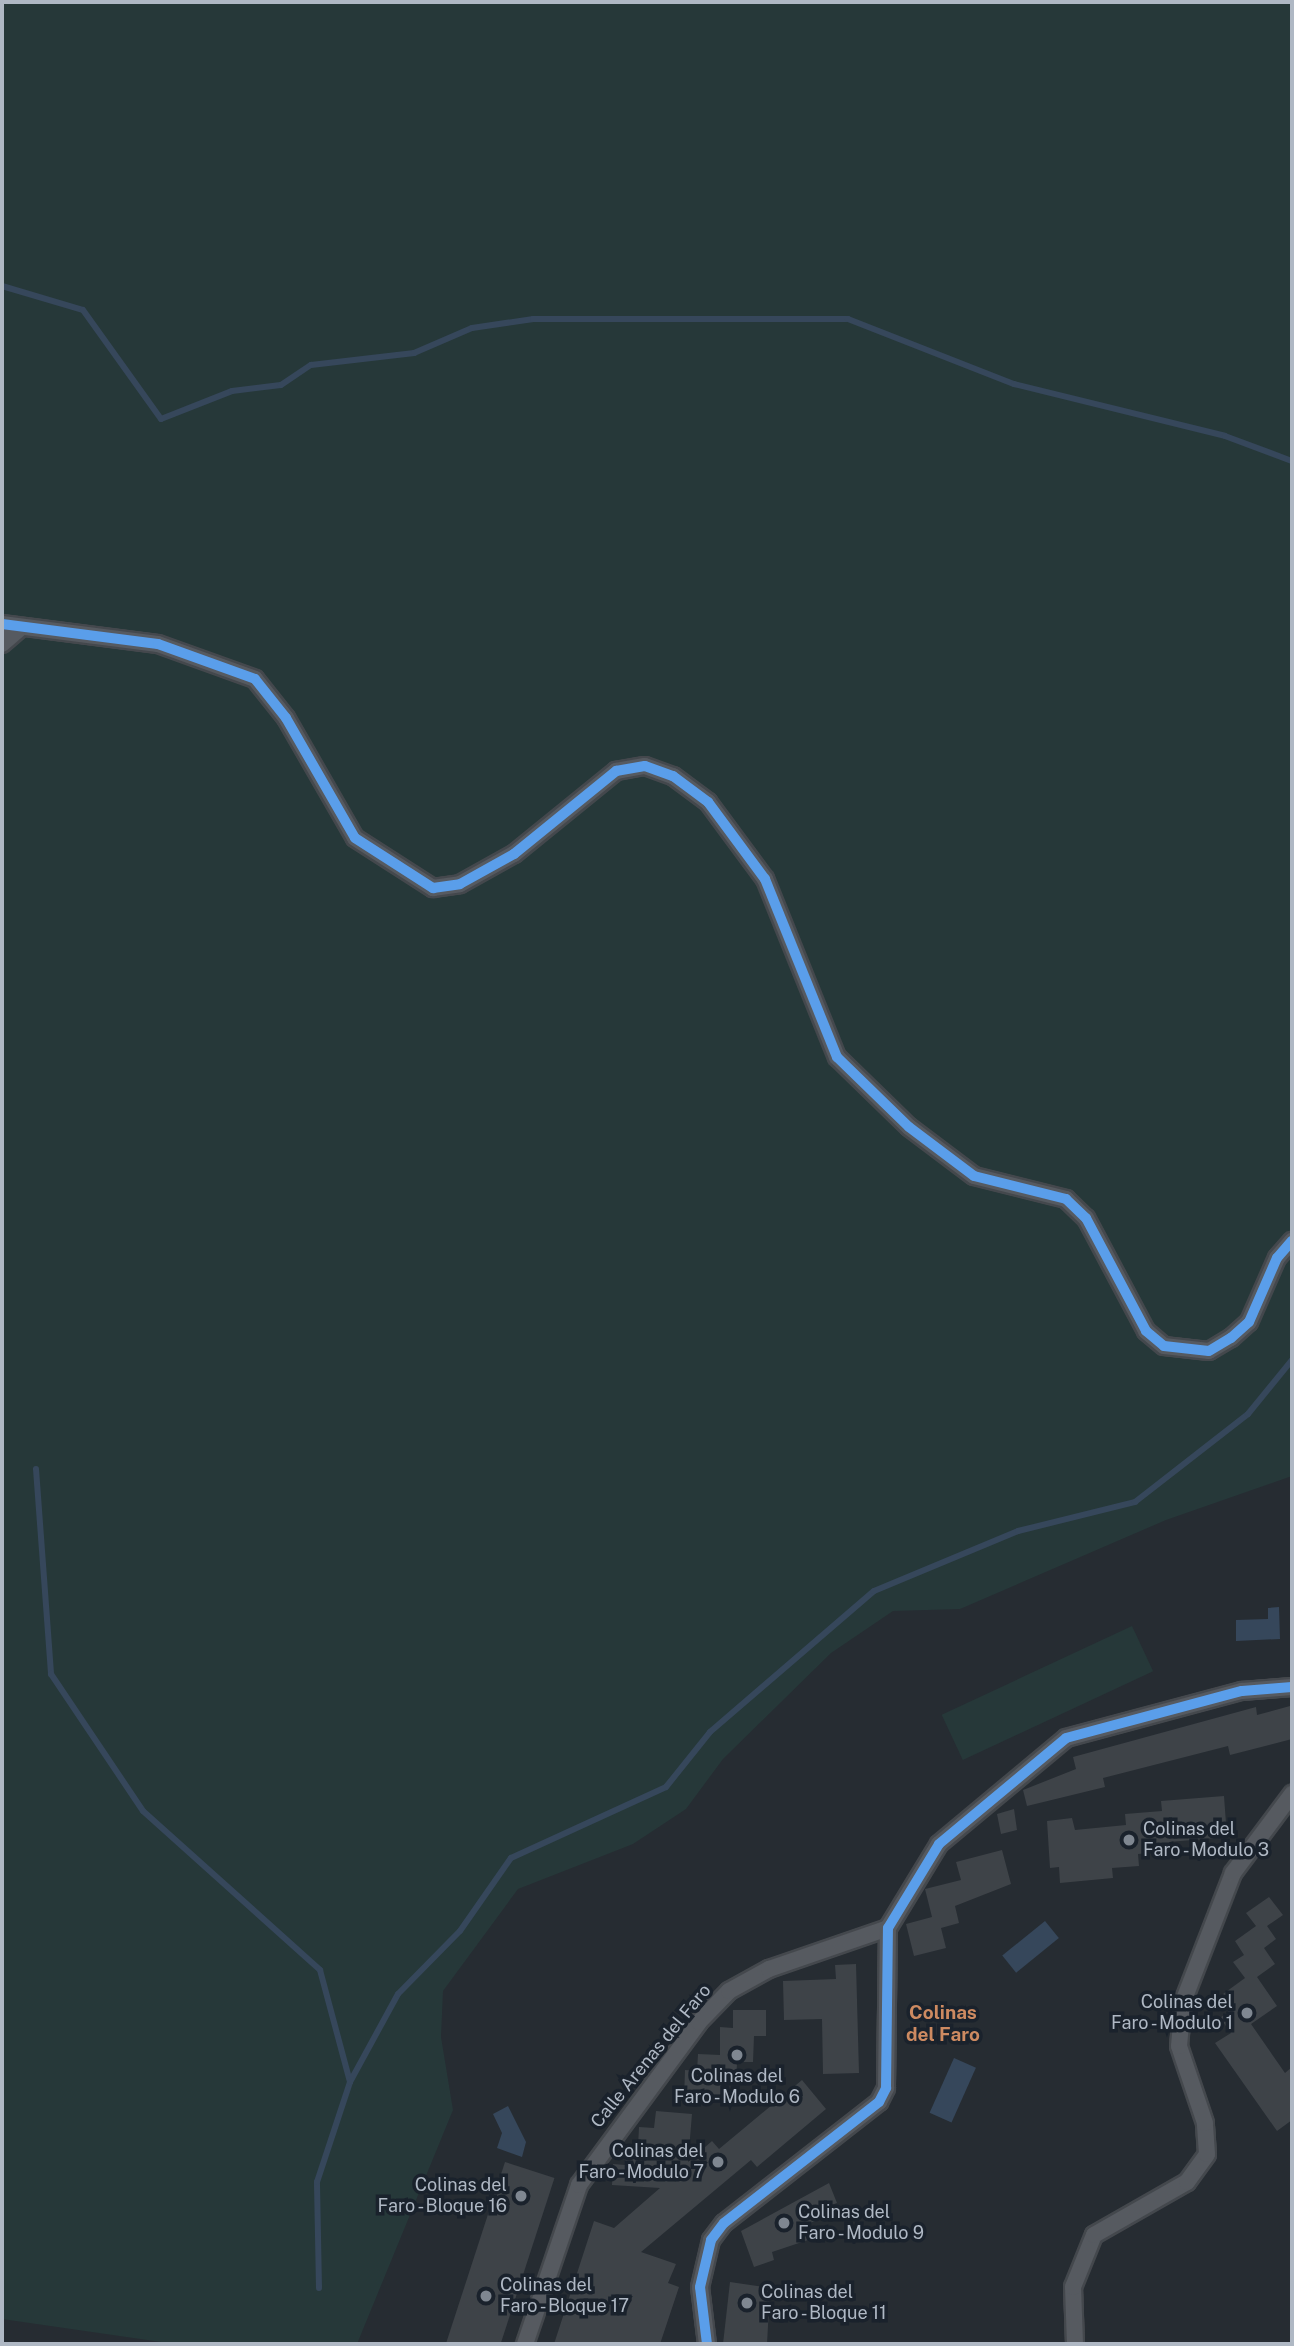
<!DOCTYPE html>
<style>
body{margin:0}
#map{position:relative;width:1294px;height:2346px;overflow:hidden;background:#262c32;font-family:"Public Sans",sans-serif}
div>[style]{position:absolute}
.green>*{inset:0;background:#263839;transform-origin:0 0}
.water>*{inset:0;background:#36475b;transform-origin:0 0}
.stream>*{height:6px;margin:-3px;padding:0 3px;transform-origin:3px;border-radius:3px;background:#36475b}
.building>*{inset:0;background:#3e4348;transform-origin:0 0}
.roads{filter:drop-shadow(2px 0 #44484d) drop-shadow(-2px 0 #44484d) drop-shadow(0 2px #44484d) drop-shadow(0 -2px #44484d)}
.street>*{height:16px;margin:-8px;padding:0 8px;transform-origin:8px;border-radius:8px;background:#565a60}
.cycleway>*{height:10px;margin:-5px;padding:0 5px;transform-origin:5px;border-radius:5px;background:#5a9eea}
.dots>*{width:19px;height:19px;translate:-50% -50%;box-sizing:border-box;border:4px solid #1a222c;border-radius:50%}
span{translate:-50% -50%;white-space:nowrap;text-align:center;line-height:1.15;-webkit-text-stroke:7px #1a222c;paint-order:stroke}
.poi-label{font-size:18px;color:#afb8c4}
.left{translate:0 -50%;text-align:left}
.right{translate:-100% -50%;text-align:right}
.street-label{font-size:18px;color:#afb8c4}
.neighbourhood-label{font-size:19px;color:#cd8a61;font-weight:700}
.frame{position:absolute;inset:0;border:4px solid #afb8c4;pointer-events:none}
</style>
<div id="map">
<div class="green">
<div style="clip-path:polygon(2px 2px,1292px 2px,1292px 1476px,1166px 1520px,960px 1609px,893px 1611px,831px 1653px,723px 1759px,686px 1809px,633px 1844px,518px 1889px,443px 1991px,441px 2037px,453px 2110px,357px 2344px,175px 2344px,2px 2319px)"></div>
<div style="left:1132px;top:1626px;width:50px;height:210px;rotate:65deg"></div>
</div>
<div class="water">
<div style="clip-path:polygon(1279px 1607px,1280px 1639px,1236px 1641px,1236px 1620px,1268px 1619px,1268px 1608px)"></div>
<div style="left:1045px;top:1921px;width:22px;height:55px;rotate:51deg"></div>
<div style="left:954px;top:2058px;width:24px;height:60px;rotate:24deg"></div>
<div style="clip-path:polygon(508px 2106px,526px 2142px,522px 2157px,497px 2148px,502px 2133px,493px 2114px)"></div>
</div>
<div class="stream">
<div style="left:2px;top:286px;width:84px;rotate:16.5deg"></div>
<div style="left:83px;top:310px;width:134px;rotate:54.4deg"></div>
<div style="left:161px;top:419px;width:76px;rotate:-21.5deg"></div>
<div style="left:232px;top:391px;width:49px;rotate:-7deg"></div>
<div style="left:281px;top:385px;width:36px;rotate:-34deg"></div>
<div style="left:311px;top:365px;width:104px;rotate:-6.6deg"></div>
<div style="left:414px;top:353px;width:63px;rotate:-23.3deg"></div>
<div style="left:472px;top:328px;width:62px;rotate:-8.4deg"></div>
<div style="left:533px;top:319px;width:315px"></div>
<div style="left:848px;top:319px;width:178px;rotate:21.4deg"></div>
<div style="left:1014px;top:384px;width:217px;rotate:13.8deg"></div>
<div style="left:1225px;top:436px;width:72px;rotate:20.5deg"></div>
<div style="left:36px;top:1469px;width:206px;rotate:85.8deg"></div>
<div style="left:51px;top:1674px;width:165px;rotate:56.1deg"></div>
<div style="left:143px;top:1811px;width:238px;rotate:41.9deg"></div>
<div style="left:320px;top:1970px;width:116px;rotate:75deg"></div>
<div style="left:319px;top:2288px;width:106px;rotate:-91.1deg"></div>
<div style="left:317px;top:2182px;width:105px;rotate:-71.7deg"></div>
<div style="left:350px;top:2082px;width:100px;rotate:-61.4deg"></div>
<div style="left:398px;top:1994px;width:88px;rotate:-45.5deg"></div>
<div style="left:460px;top:1931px;width:89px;rotate:-55.1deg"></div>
<div style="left:511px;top:1858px;width:170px;rotate:-24.6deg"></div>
<div style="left:666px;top:1787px;width:70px;rotate:-51.3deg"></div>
<div style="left:710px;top:1732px;width:216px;rotate:-40.7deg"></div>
<div style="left:874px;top:1591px;width:156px;rotate:-22.6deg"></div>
<div style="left:1018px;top:1531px;width:121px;rotate:-13.9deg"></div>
<div style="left:1135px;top:1502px;width:143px;rotate:-37.9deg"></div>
<div style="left:1248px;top:1414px;width:70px;rotate:-50.8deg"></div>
</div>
<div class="building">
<div style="clip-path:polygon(1290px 1706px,1292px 1739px,1230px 1755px,1228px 1746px,1103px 1778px,1105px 1787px,1027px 1806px,1023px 1790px,1076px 1769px,1073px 1757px,1256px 1707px,1257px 1715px)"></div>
<div style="clip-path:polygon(1224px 1796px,1227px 1837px,1169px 1842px,1170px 1851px,1138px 1854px,1139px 1866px,1112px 1868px,1113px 1878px,1060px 1883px,1059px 1867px,1050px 1868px,1047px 1821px,1072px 1818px,1075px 1830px,1126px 1825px,1125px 1814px,1162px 1811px,1161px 1801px)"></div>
<div style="clip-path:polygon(1014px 1809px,1017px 1830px,1001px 1834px,997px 1814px)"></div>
<div style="clip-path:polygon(1002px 1850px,1011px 1884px,955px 1906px,959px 1923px,941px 1928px,946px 1948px,914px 1956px,906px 1924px,932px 1917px,925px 1889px,961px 1880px,956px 1862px)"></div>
<div style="clip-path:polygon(1269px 1897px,1283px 1915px,1267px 1926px,1276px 1939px,1264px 1948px,1275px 1964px,1257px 1977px,1277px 2006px,1251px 2024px,1285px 2073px,1292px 2067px,1292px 2120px,1277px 2131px,1215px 2043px,1231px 2033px,1220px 2018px,1233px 2008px,1223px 1994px,1245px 1978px,1233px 1962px,1244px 1955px,1235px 1941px,1256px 1926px,1246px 1913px)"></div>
<div style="clip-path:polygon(856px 1964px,859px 2073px,823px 2074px,822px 2019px,784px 2020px,783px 1981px,836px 1979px,835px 1965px)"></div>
<div style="clip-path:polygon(733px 2010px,766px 2010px,766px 2036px,754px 2036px,753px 2062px,737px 2062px,736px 2084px,722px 2083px,721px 2100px,684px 2099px,685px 2070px,697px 2071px,698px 2054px,720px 2055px,720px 2027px,733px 2028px)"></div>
<div style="clip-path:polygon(802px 2080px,826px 2109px,757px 2167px,751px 2160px,641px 2252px,676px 2264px,668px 2283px,679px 2287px,660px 2344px,554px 2344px,594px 2221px,614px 2228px,660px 2188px,612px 2185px,613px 2164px,625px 2165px,627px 2146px,638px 2147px,639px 2127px,654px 2128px,656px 2111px,692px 2114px,688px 2162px,712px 2141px,719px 2149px)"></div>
<div style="left:505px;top:2162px;width:52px;height:193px;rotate:18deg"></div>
<div style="clip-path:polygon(829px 2183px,837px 2203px,818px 2210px,821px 2219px,804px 2225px,808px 2240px,772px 2252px,774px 2260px,754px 2267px,741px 2231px)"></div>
<div style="clip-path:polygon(730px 2282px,770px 2288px,767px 2344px,723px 2344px)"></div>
</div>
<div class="roads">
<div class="street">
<div style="left:2px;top:624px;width:157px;rotate:7.3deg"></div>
<div style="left:158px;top:644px;width:103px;rotate:19.8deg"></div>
<div style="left:255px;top:679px;width:50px;rotate:51.5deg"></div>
<div style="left:286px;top:718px;width:138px;rotate:60.1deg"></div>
<div style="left:355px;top:838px;width:93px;rotate:32.7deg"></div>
<div style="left:433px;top:888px;width:27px;rotate:-8deg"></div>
<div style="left:460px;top:884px;width:62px;rotate:-29.1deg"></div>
<div style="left:514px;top:854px;width:132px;rotate:-39.1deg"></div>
<div style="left:616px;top:771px;width:29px;rotate:-10deg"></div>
<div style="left:645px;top:766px;width:30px;rotate:20deg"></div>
<div style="left:673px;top:776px;width:44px;rotate:36.6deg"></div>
<div style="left:708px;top:802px;width:96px;rotate:53.5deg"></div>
<div style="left:765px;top:879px;width:192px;rotate:68deg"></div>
<div style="left:837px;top:1057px;width:100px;rotate:44.2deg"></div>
<div style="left:909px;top:1127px;width:81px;rotate:37deg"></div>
<div style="left:974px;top:1176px;width:95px;rotate:14deg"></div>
<div style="left:1066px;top:1199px;width:28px;rotate:44deg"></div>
<div style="left:1086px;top:1218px;width:128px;rotate:62deg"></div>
<div style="left:1146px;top:1331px;width:23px;rotate:40deg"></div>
<div style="left:1164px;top:1346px;width:45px;rotate:6.3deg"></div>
<div style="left:1209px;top:1351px;width:26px;rotate:-31deg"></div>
<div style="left:1231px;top:1338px;width:24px;rotate:-42deg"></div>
<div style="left:1249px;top:1322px;width:70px;rotate:-66.4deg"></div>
<div style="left:1277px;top:1258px;width:23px;rotate:-49deg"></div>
<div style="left:2px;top:644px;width:23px;rotate:-41deg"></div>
<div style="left:525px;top:2344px;width:168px;rotate:-71.2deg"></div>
<div style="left:579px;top:2185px;width:202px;rotate:-53.6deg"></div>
<div style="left:699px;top:2022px;width:43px;rotate:-45.9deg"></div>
<div style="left:729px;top:1991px;width:46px;rotate:-28.8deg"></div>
<div style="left:769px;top:1969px;width:126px;rotate:-19deg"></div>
<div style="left:707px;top:2344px;width:57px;rotate:-97deg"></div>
<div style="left:700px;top:2287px;width:48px;rotate:-76.8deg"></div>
<div style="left:711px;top:2240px;width:21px;rotate:-53deg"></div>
<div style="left:724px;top:2223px;width:197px;rotate:-38deg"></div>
<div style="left:879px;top:2102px;width:16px;rotate:-63deg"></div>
<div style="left:886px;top:2088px;width:160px;rotate:-89.3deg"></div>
<div style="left:888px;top:1928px;width:98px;rotate:-58.7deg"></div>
<div style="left:939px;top:1844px;width:165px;rotate:-39.8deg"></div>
<div style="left:1066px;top:1738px;width:182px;rotate:-15deg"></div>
<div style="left:1242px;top:1691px;width:50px;rotate:-4.6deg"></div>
<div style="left:1075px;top:2344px;width:57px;rotate:-92deg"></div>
<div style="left:1073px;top:2287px;width:56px;rotate:-68deg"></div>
<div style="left:1094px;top:2235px;width:107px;rotate:-29.7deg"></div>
<div style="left:1187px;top:2182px;width:34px;rotate:-54deg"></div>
<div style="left:1207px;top:2154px;width:31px;rotate:-94deg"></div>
<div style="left:1205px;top:2123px;width:81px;rotate:-108.7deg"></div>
<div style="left:1179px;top:2046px;width:44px;rotate:-84.8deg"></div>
<div style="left:1183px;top:2002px;width:138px;rotate:-68.8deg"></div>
<div style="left:1233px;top:1873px;width:99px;rotate:-53.2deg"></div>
</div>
</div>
<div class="cycleway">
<div style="left:2px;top:624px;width:157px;rotate:7.3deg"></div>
<div style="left:158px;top:644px;width:103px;rotate:19.8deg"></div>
<div style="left:255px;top:679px;width:50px;rotate:51.5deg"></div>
<div style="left:286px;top:718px;width:138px;rotate:60.1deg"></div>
<div style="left:355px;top:838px;width:93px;rotate:32.7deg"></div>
<div style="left:433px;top:888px;width:27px;rotate:-8deg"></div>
<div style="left:460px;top:884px;width:62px;rotate:-29.1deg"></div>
<div style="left:514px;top:854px;width:132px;rotate:-39.1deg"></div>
<div style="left:616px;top:771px;width:29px;rotate:-10deg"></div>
<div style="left:645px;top:766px;width:30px;rotate:20deg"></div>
<div style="left:673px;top:776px;width:44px;rotate:36.6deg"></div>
<div style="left:708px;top:802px;width:96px;rotate:53.5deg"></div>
<div style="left:765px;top:879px;width:192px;rotate:68deg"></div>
<div style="left:837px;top:1057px;width:100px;rotate:44.2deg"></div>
<div style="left:909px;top:1127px;width:81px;rotate:37deg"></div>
<div style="left:974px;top:1176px;width:95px;rotate:14deg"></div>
<div style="left:1066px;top:1199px;width:28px;rotate:44deg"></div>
<div style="left:1086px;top:1218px;width:128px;rotate:62deg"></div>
<div style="left:1146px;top:1331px;width:23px;rotate:40deg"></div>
<div style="left:1164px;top:1346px;width:45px;rotate:6.3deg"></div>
<div style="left:1209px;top:1351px;width:26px;rotate:-31deg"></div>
<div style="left:1231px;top:1338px;width:24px;rotate:-42deg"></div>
<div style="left:1249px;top:1322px;width:70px;rotate:-66.4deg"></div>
<div style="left:1277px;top:1258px;width:23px;rotate:-49deg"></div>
<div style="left:707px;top:2344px;width:57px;rotate:-97deg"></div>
<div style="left:700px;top:2287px;width:48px;rotate:-76.8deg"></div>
<div style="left:711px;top:2240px;width:21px;rotate:-53deg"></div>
<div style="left:724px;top:2223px;width:197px;rotate:-38deg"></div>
<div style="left:879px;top:2102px;width:16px;rotate:-63deg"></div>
<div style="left:886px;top:2088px;width:160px;rotate:-89.3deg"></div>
<div style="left:888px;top:1928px;width:98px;rotate:-58.7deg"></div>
<div style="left:939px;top:1844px;width:165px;rotate:-39.8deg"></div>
<div style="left:1066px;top:1738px;width:182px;rotate:-15deg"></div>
<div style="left:1242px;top:1691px;width:50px;rotate:-4.6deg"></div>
</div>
<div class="dots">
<div style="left:1129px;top:1840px;background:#7f8791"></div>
<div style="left:1247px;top:2013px;background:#7f8791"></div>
<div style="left:737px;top:2055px;background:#7f8791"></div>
<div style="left:718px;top:2162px;background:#7f8791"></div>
<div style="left:521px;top:2196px;background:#7f8791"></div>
<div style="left:784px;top:2223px;background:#7f8791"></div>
<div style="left:486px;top:2296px;background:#7f8791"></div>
<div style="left:747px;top:2303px;background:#7f8791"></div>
</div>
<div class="poi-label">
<span class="left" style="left:1143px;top:1840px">Colinas del<br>Faro - Modulo 3</span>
<span class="right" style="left:1233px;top:2013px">Colinas del<br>Faro - Modulo 1</span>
<span style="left:737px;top:2087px">Colinas del<br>Faro - Modulo 6</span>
<span class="right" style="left:704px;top:2162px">Colinas del<br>Faro - Modulo 7</span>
<span class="right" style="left:507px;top:2196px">Colinas del<br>Faro - Bloque 16</span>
<span class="left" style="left:798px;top:2223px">Colinas del<br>Faro - Modulo 9</span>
<span class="left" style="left:500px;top:2296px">Colinas del<br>Faro - Bloque 17</span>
<span class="left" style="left:761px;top:2303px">Colinas del<br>Faro - Bloque 11</span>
</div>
<div class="street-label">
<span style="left:651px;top:2056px;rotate:-51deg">Calle Arenas del Faro</span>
</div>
<div class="neighbourhood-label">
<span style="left:943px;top:2024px">Colinas<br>del Faro</span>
</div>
<div class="frame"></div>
</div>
